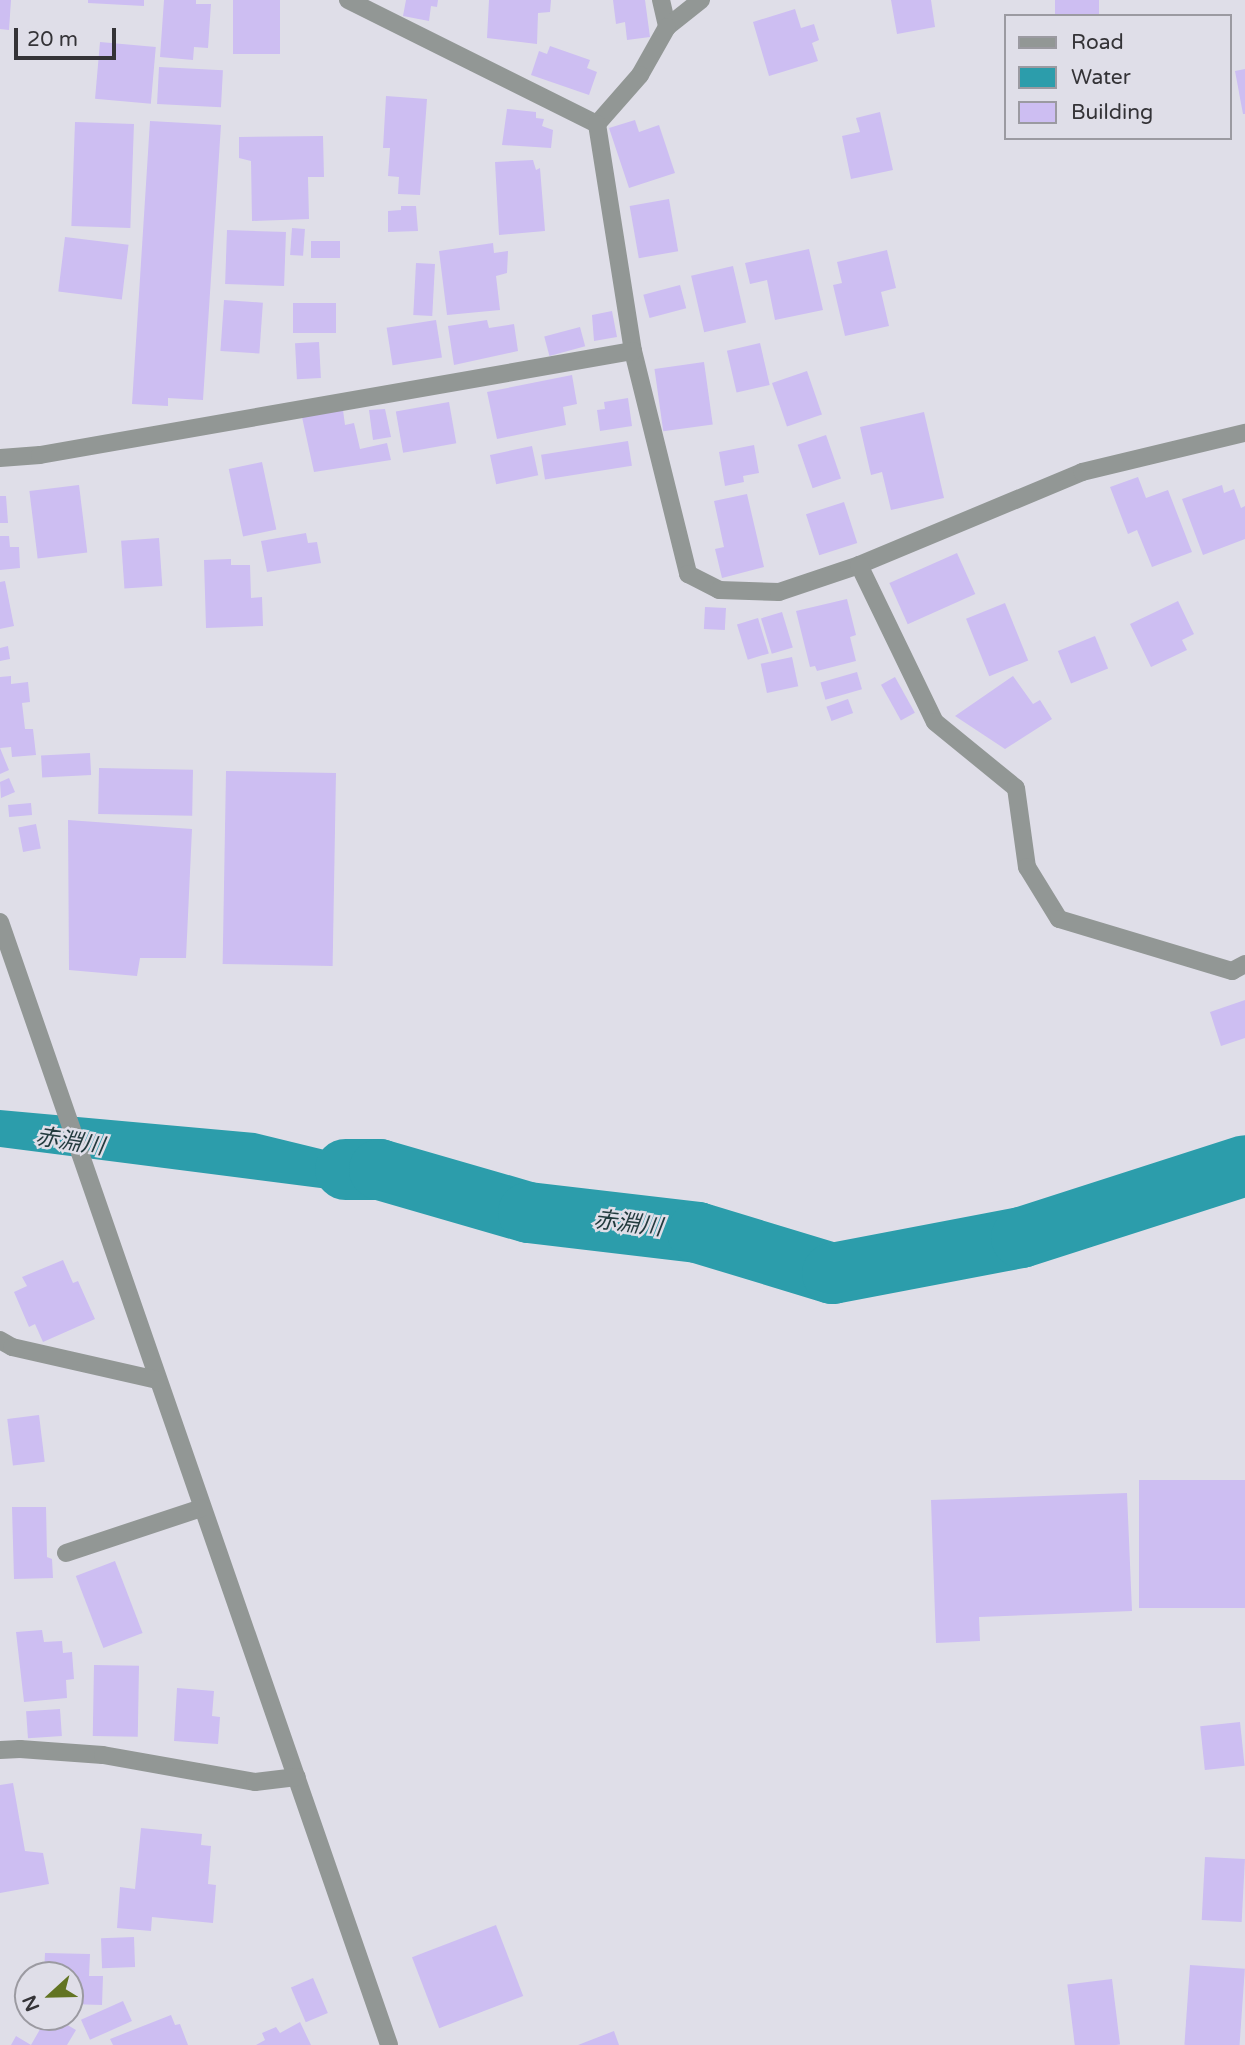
<!DOCTYPE html>
<meta charset="utf-8">
<style>
body{margin:0}
#map{position:relative;width:1245px;height:2045px;overflow:hidden;background:#dfdee8;font-family:"Varela Round","Noto Sans JP",sans-serif}
div>[style]{position:absolute}
.water>*{inset:0;background:#2c9dab}
.river>*{height:61px;margin:-30.5px;padding:0 30.5px;transform-origin:30.5px;border-radius:30.5px;background:#2c9dab}
.building>*{inset:0;background:#cdbef2;transform-origin:0 0}
.minor>*{height:18px;margin:-9px;padding:0 9px;transform-origin:9px;border-radius:9px;background:#929795}
span{translate:-50% -50%;white-space:nowrap;text-align:center;line-height:1.15;-webkit-text-stroke:5px #dfdee8;paint-order:stroke}
.water-label{font-size:23px;color:#233b3e;font-style:italic}
.legend{position:absolute;left:1004px;top:14px;width:228px;height:126px;box-sizing:border-box;background:#dfdee8;border:2px solid #9b9aa1;margin:0;padding:9px 12px;list-style:none;font-size:21px;color:#343337}
.legend li{display:flex;align-items:center;gap:14px;height:35px}
.legend b{width:35px;border:2px solid #9b9aa1}
.north{position:absolute;left:14px;top:1961px;width:70px;height:70px;box-sizing:border-box;background:#dfdee8;border:2px solid #9b9aa1;border-radius:50%;rotate:248deg;font-size:19px;font-weight:700;line-height:28px;text-align:center;color:#343337}
.north::after{content:'';display:block;margin:auto;width:24px;height:32px;background:#627422;clip-path:polygon(50% 0,100% 100%,50% 72%,0 100%)}
.scale{position:absolute;left:14px;top:28px;width:102px;height:32px;box-sizing:border-box;border:4px solid #343337;border-top:0;padding-left:9px;font-size:21px;line-height:24px;white-space:nowrap;color:#343337;-webkit-text-stroke:5px #dfdee8;paint-order:stroke}
</style>
<div id="map">
<div class="water">
<div style="clip-path:polygon(0 1110px,255px 1133px,452px 1181px,336px 1190px,0 1147px)"></div>
</div>
<div class="river">
<div style="left:345px;top:1169px;width:34px"></div>
<div style="left:379px;top:1169px;width:155px;rotate:16.1deg"></div>
<div style="left:528px;top:1212px;width:170px;rotate:6.7deg"></div>
<div style="left:697px;top:1232px;width:141px;rotate:16.9deg"></div>
<div style="left:832px;top:1273px;width:192px;rotate:-10.8deg"></div>
<div style="left:1021px;top:1237px;width:235px;rotate:-17.8deg"></div>
</div>
<div class="building">
<div style="clip-path:polygon(0 0,11px 0,9px 30px,0 29px)"></div>
<div style="clip-path:polygon(88px 0,144px 0,144px 6px,88px 3px)"></div>
<div style="clip-path:polygon(164px 0,196px 0,196px 4px,211px 4px,208px 48px,194px 47px,193px 60px,160px 57px)"></div>
<div style="left:233px;top:0;width:47px;height:54px"></div>
<div style="clip-path:polygon(406px 0,438px 0,437px 7px,431px 6px,429px 21px,403px 16px)"></div>
<div style="clip-path:polygon(489px 0,551px 0,550px 12px,538px 13px,537px 44px,487px 38px)"></div>
<div style="clip-path:polygon(613px 0,645px 0,650px 37px,627px 40px,625px 22px,616px 24px)"></div>
<div style="clip-path:polygon(891px 0,931px 0,935px 27px,897px 34px)"></div>
<div style="left:1055px;top:0;width:44px;height:16px"></div>
<div style="clip-path:polygon(795px 9px,801px 28px,814px 24px,819px 40px,812px 43px,818px 61px,769px 76px,753px 22px)"></div>
<div style="left:100px;top:42px;width:56px;height:57px;rotate:5deg"></div>
<div style="clip-path:polygon(550px 46px,590px 60px,587px 68px,597px 72px,589px 95px,531px 75px,539px 51px,547px 54px)"></div>
<div style="left:159px;top:67px;width:64px;height:37px;rotate:3deg"></div>
<div style="clip-path:polygon(1245px 69px,1245px 114px,1243px 114px,1235px 71px)"></div>
<div style="clip-path:polygon(386px 96px,427px 99px,420px 195px,398px 194px,399px 177px,388px 176px,390px 148px,383px 148px)"></div>
<div style="clip-path:polygon(507px 109px,536px 112px,536px 118px,544px 119px,542px 126px,553px 130px,551px 148px,502px 145px)"></div>
<div style="clip-path:polygon(880px 112px,893px 170px,851px 179px,842px 136px,860px 132px,856px 118px)"></div>
<div style="clip-path:polygon(635px 120px,639px 132px,659px 125px,675px 173px,629px 188px,609px 128px)"></div>
<div style="clip-path:polygon(150px 121px,221px 125px,203px 400px,168px 398px,168px 406px,132px 404px)"></div>
<div style="left:75px;top:122px;width:59px;height:104px;rotate:2deg"></div>
<div style="clip-path:polygon(323px 136px,324px 177px,308px 177px,309px 219px,252px 221px,251px 161px,239px 158px,239px 137px)"></div>
<div style="clip-path:polygon(533px 160px,536px 170px,540px 168px,545px 231px,499px 235px,495px 162px)"></div>
<div style="left:669px;top:199px;width:53px;height:40px;rotate:80deg"></div>
<div style="clip-path:polygon(401px 206px,416px 206px,418px 231px,388px 232px,388px 211px,401px 210px)"></div>
<div style="left:292px;top:228px;width:13px;height:27px;rotate:4deg"></div>
<div style="left:227px;top:230px;width:59px;height:54px;rotate:2deg"></div>
<div style="left:65px;top:237px;width:64px;height:55px;rotate:7deg"></div>
<div style="left:311px;top:241px;width:29px;height:17px"></div>
<div style="clip-path:polygon(493px 243px,494px 253px,508px 251px,507px 273px,496px 276px,500px 310px,447px 315px,439px 251px)"></div>
<div style="clip-path:polygon(809px 249px,823px 310px,775px 320px,767px 280px,750px 284px,745px 263px)"></div>
<div style="clip-path:polygon(887px 250px,896px 288px,881px 292px,889px 326px,845px 336px,833px 285px,842px 283px,837px 262px)"></div>
<div style="left:416px;top:263px;width:19px;height:52px;rotate:3deg"></div>
<div style="left:733px;top:266px;width:58px;height:43px;rotate:77deg"></div>
<div style="left:680px;top:285px;width:24px;height:38px;rotate:75deg"></div>
<div style="left:224px;top:300px;width:39px;height:51px;rotate:4deg"></div>
<div style="left:293px;top:303px;width:43px;height:30px"></div>
<div style="clip-path:polygon(612px 311px,617px 337px,594px 341px,592px 315px)"></div>
<div style="left:436px;top:320px;width:38px;height:50px;rotate:81deg"></div>
<div style="clip-path:polygon(487px 320px,489px 328px,514px 324px,518px 351px,454px 365px,448px 326px)"></div>
<div style="left:580px;top:327px;width:20px;height:37px;rotate:75deg"></div>
<div style="left:319px;top:342px;width:36px;height:24px;rotate:87deg"></div>
<div style="left:760px;top:343px;width:43px;height:34px;rotate:77deg"></div>
<div style="left:704px;top:362px;width:63px;height:50px;rotate:82deg"></div>
<div style="left:807px;top:371px;width:46px;height:37px;rotate:71deg"></div>
<div style="clip-path:polygon(572px 375px,577px 404px,563px 407px,566px 425px,497px 439px,487px 392px)"></div>
<div style="clip-path:polygon(628px 398px,632px 426px,600px 431px,597px 410px,605px 409px,604px 402px)"></div>
<div style="left:449px;top:402px;width:42px;height:54px;rotate:80deg"></div>
<div style="clip-path:polygon(385px 409px,391px 437px,373px 440px,369px 410px)"></div>
<div style="clip-path:polygon(343px 410px,345px 425px,354px 423px,360px 449px,387px 443px,391px 460px,314px 472px,302px 417px)"></div>
<div style="clip-path:polygon(924px 412px,944px 498px,891px 510px,882px 472px,871px 475px,860px 427px)"></div>
<div style="left:826px;top:435px;width:46px;height:30px;rotate:71deg"></div>
<div style="left:628px;top:441px;width:25px;height:88px;rotate:81deg"></div>
<div style="clip-path:polygon(754px 445px,759px 473px,743px 476px,744px 482px,725px 486px,719px 452px)"></div>
<div style="left:532px;top:446px;width:30px;height:43px;rotate:78deg"></div>
<div style="left:262px;top:462px;width:69px;height:34px;rotate:78deg"></div>
<div style="clip-path:polygon(1138px 477px,1146px 498px,1168px 490px,1192px 552px,1152px 567px,1137px 530px,1128px 534px,1110px 487px)"></div>
<div style="left:79px;top:485px;width:68px;height:50px;rotate:83deg"></div>
<div style="clip-path:polygon(1222px 485px,1224px 493px,1234px 489px,1241px 508px,1245px 506px,1245px 539px,1203px 555px,1182px 499px)"></div>
<div style="clip-path:polygon(747px 494px,764px 567px,722px 578px,715px 549px,724px 547px,714px 501px)"></div>
<div style="clip-path:polygon(0 496px,6px 496px,8px 523px,0 523px)"></div>
<div style="left:844px;top:502px;width:43px;height:40px;rotate:72deg"></div>
<div style="clip-path:polygon(306px 533px,308px 543px,317px 542px,321px 563px,267px 572px,261px 541px)"></div>
<div style="clip-path:polygon(0 536px,9px 536px,10px 547px,19px 547px,20px 568px,0 570px)"></div>
<div style="left:159px;top:538px;width:48px;height:38px;rotate:86deg"></div>
<div style="left:957px;top:553px;width:45px;height:74px;rotate:66deg"></div>
<div style="clip-path:polygon(231px 559px,231px 565px,250px 565px,251px 598px,262px 597px,263px 626px,206px 628px,204px 560px)"></div>
<div style="clip-path:polygon(5px 581px,14px 626px,0 629px,0 582px)"></div>
<div style="clip-path:polygon(847px 599px,856px 635px,850px 637px,856px 661px,817px 671px,815px 666px,810px 667px,796px 611px)"></div>
<div style="clip-path:polygon(1178px 601px,1194px 634px,1182px 640px,1187px 650px,1151px 667px,1130px 624px)"></div>
<div style="left:1005px;top:603px;width:62px;height:42px;rotate:68deg"></div>
<div style="left:705px;top:607px;width:21px;height:22px;rotate:3deg"></div>
<div style="left:782px;top:612px;width:37px;height:22px;rotate:73deg"></div>
<div style="left:758px;top:618px;width:37px;height:22px;rotate:73deg"></div>
<div style="left:1095px;top:636px;width:35px;height:40px;rotate:68deg"></div>
<div style="clip-path:polygon(8px 646px,10px 659px,0 661px,0 648px)"></div>
<div style="left:792px;top:657px;width:30px;height:32px;rotate:78deg"></div>
<div style="left:857px;top:672px;width:18px;height:38px;rotate:74deg"></div>
<div style="clip-path:polygon(11px 676px,11px 684px,28px 682px,30px 702px,22px 703px,25px 729px,33px 729px,36px 755px,12px 757px,11px 747px,0 748px,9px 770px,0 774px,0 677px)"></div>
<div style="clip-path:polygon(1013px 676px,1033px 704px,1040px 700px,1052px 719px,1005px 749px,955px 716px)"></div>
<div style="left:895px;top:677px;width:41px;height:16px;rotate:61deg"></div>
<div style="left:848px;top:699px;width:15px;height:23px;rotate:70deg"></div>
<div style="left:90px;top:753px;width:22px;height:49px;rotate:87deg"></div>
<div style="left:99px;top:768px;width:94px;height:46px;rotate:1deg"></div>
<div style="left:226px;top:771px;width:110px;height:193px;rotate:1deg"></div>
<div style="clip-path:polygon(9px 778px,15px 792px,1px 798px,0 782px)"></div>
<div style="left:31px;top:803px;width:12px;height:23px;rotate:85deg"></div>
<div style="clip-path:polygon(68px 820px,192px 829px,186px 958px,140px 958px,137px 976px,69px 970px)"></div>
<div style="left:36px;top:824px;width:25px;height:18px;rotate:79deg"></div>
<div style="clip-path:polygon(1245px 1000px,1245px 1038px,1221px 1046px,1210px 1012px)"></div>
<div style="clip-path:polygon(63px 1260px,73px 1283px,78px 1281px,95px 1319px,43px 1342px,35px 1324px,29px 1327px,14px 1292px,27px 1286px,22px 1277px)"></div>
<div style="left:39px;top:1415px;width:47px;height:32px;rotate:83deg"></div>
<div style="left:1245px;top:1480px;width:128px;height:106px;rotate:90deg"></div>
<div style="clip-path:polygon(1127px 1493px,1132px 1611px,979px 1617px,980px 1641px,936px 1643px,931px 1500px)"></div>
<div style="clip-path:polygon(12px 1507px,46px 1507px,47px 1557px,52px 1559px,53px 1578px,14px 1579px)"></div>
<div style="left:115px;top:1561px;width:77px;height:42px;rotate:69deg"></div>
<div style="clip-path:polygon(42px 1630px,44px 1642px,62px 1641px,63px 1653px,72px 1652px,74px 1679px,66px 1680px,67px 1698px,24px 1702px,16px 1632px)"></div>
<div style="left:94px;top:1665px;width:45px;height:71px;rotate:1deg"></div>
<div style="clip-path:polygon(177px 1688px,214px 1691px,212px 1716px,220px 1717px,218px 1744px,174px 1741px)"></div>
<div style="left:60px;top:1709px;width:27px;height:34px;rotate:86deg"></div>
<div style="left:1240px;top:1722px;width:44px;height:40px;rotate:84deg"></div>
<div style="clip-path:polygon(13px 1783px,25px 1851px,43px 1853px,49px 1884px,0 1893px,0 1785px)"></div>
<div style="clip-path:polygon(141px 1828px,202px 1834px,201px 1845px,211px 1846px,208px 1884px,216px 1885px,213px 1923px,152px 1917px,151px 1931px,117px 1928px,120px 1887px,135px 1889px)"></div>
<div style="left:1205px;top:1857px;width:40px;height:63px;rotate:3deg"></div>
<div style="left:496px;top:1925px;width:76px;height:90px;rotate:69deg"></div>
<div style="left:134px;top:1937px;width:30px;height:33px;rotate:88deg"></div>
<div style="clip-path:polygon(45px 1953px,90px 1954px,89px 1976px,103px 1976px,102px 2005px,70px 2004px,70px 1975px,44px 1975px)"></div>
<div style="left:1190px;top:1965px;width:55px;height:80px;rotate:4deg"></div>
<div style="left:313px;top:1978px;width:38px;height:24px;rotate:67deg"></div>
<div style="left:1112px;top:1979px;width:66px;height:45px;rotate:83deg"></div>
<div style="left:123px;top:2001px;width:22px;height:46px;rotate:66deg"></div>
<div style="clip-path:polygon(171px 2015px,175px 2025px,180px 2024px,188px 2045px,113px 2045px,110px 2039px)"></div>
<div style="clip-path:polygon(47px 2017px,54px 2017px,76px 2030px,67px 2045px,11px 2045px,16px 2036px,31px 2045px)"></div>
<div style="clip-path:polygon(300px 2022px,311px 2045px,256px 2045px,265px 2040px,262px 2033px,276px 2027px,280px 2033px)"></div>
<div style="clip-path:polygon(614px 2031px,619px 2045px,578px 2045px)"></div>
</div>
<div class="minor">
<div style="left:348px;top:0;width:278px;rotate:26.5deg"></div>
<div style="left:661px;top:0;width:28px;rotate:77deg"></div>
<div style="left:701px;top:0;width:43px;rotate:141.5deg"></div>
<div style="left:667px;top:27px;width:55px;rotate:119.4deg"></div>
<div style="left:640px;top:75px;width:65px;rotate:131.3deg"></div>
<div style="left:597px;top:124px;width:230px;rotate:81deg"></div>
<div style="left:633px;top:351px;width:230px;rotate:76.1deg"></div>
<div style="left:688px;top:574px;width:35px;rotate:27deg"></div>
<div style="left:719px;top:590px;width:60px;rotate:1.9deg"></div>
<div style="left:779px;top:592px;width:84px;rotate:-18.6deg"></div>
<div style="left:859px;top:565px;width:242px;rotate:-22.6deg"></div>
<div style="left:1082px;top:472px;width:168px;rotate:-13.5deg"></div>
<div style="left:0;top:458px;width:40px;rotate:-4.3deg"></div>
<div style="left:40px;top:455px;width:602px;rotate:-9.95deg"></div>
<div style="left:859px;top:565px;width:174px;rotate:64.2deg"></div>
<div style="left:935px;top:722px;width:104px;rotate:39.2deg"></div>
<div style="left:1016px;top:788px;width:80px;rotate:82.1deg"></div>
<div style="left:1027px;top:867px;width:61px;rotate:58.4deg"></div>
<div style="left:1059px;top:919px;width:181px;rotate:16.7deg"></div>
<div style="left:1232px;top:971px;width:15px;rotate:-28deg"></div>
<div style="left:0;top:922px;width:1188px;rotate:70.89deg"></div>
<div style="left:0;top:1340px;width:14px;rotate:30deg"></div>
<div style="left:12px;top:1347px;width:149px;rotate:12.8deg"></div>
<div style="left:66px;top:1553px;width:142px;rotate:-18.4deg"></div>
<div style="left:0;top:1750px;width:20px;rotate:-3deg"></div>
<div style="left:20px;top:1749px;width:83px;rotate:4.1deg"></div>
<div style="left:103px;top:1755px;width:154px;rotate:10.1deg"></div>
<div style="left:255px;top:1782px;width:42px;rotate:-6.8deg"></div>
</div>
<div class="water-label">
<span style="left:70px;top:1142px;rotate:9deg">赤淵川</span>
<span style="left:628px;top:1224px;rotate:7deg">赤淵川</span>
</div>
<ul class="legend">
<li><b style="height:9px;background:#929795"></b>Road</li>
<li><b style="height:19px;background:#2c9dab"></b>Water</li>
<li><b style="height:19px;background:#cdbef2"></b>Building</li>
</ul>
<div class="north">N</div>
<div class="scale">20 m</div>
</div>
